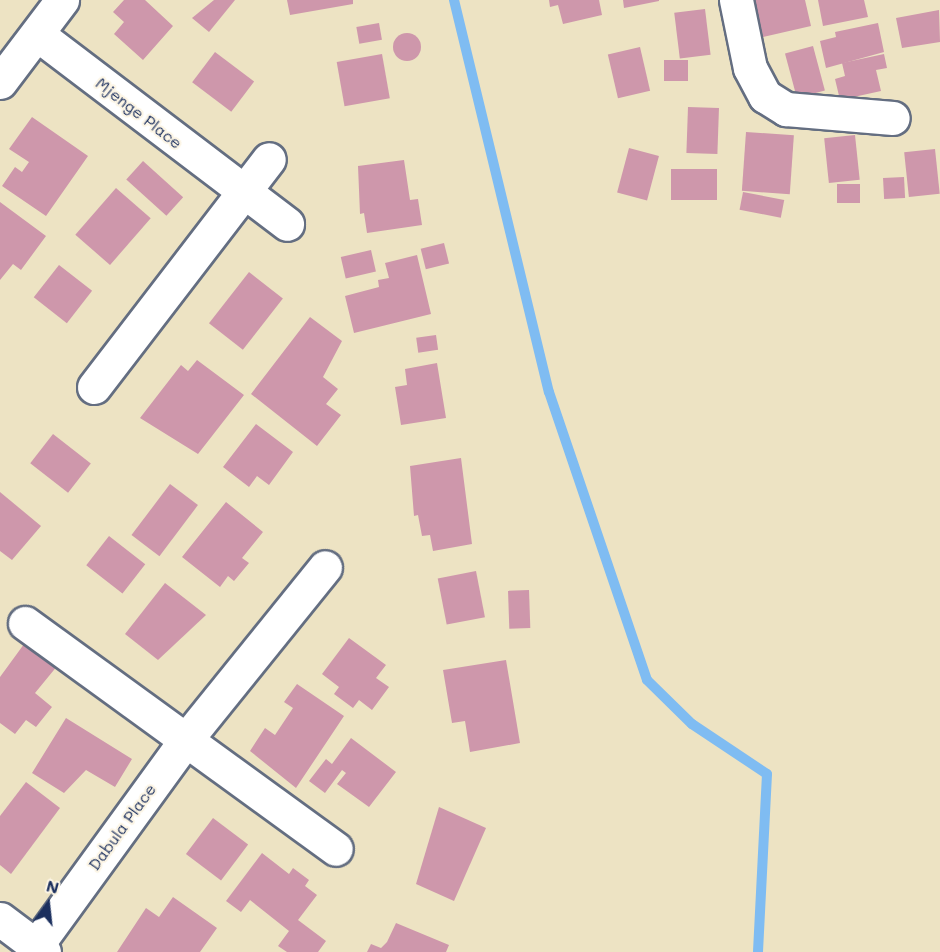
<!DOCTYPE html>
<style>
body{margin:0}
#map{position:relative;width:940px;height:952px;overflow:hidden;background:#ede3c3;font-family:Mali,sans-serif}
div>[style]{position:absolute}
.stream>*{height:10px;margin:-5px;padding:0 5px;transform-origin:5px;border-radius:5px;background:#7fbcf2}
.building>*{inset:0;background:#ce97ab;transform-origin:0 0}
.round{border-radius:50%}
.roads{filter:drop-shadow(2px 0 #646e81) drop-shadow(-2px 0 #646e81) drop-shadow(0 2px #646e81) drop-shadow(0 -2px #646e81)}
.minor>*{height:33px;margin:-16.5px;padding:0 16.5px;transform-origin:16.5px;border-radius:16.5px;background:#fff}
span{translate:-50% -50%;white-space:nowrap;text-align:center;line-height:1.15;-webkit-text-stroke:4.5px #fcf5e5;paint-order:stroke}
.street-label{font-size:16px;color:#1b2f5e}
.north{position:absolute;left:18px;top:874px;width:60px;height:60px;-webkit-text-stroke:4px #fcf5e5;paint-order:stroke;rotate:15deg;font-size:16px;font-weight:700;line-height:24px;text-align:center;color:#1b2f5e}
.north::after{content:'';display:block;margin:auto;width:21px;height:27px;background:#1b2f5e;clip-path:polygon(50% 0,100% 100%,50% 72%,0 100%)}
</style>
<div id="map">
<div class="stream">
<div style="left:454px;top:0;width:403px;rotate:76.4deg"></div>
<div style="left:549px;top:392px;width:304px;rotate:71.2deg"></div>
<div style="left:647px;top:680px;width:63px;rotate:44.4deg"></div>
<div style="left:692px;top:724px;width:90px;rotate:33.7deg"></div>
<div style="left:767px;top:774px;width:178px;rotate:92.9deg"></div>
</div>
<div class="building">
<div style="clip-path:polygon(124px 0,145px 0,173px 26px,143px 60px,114px 34px,124px 22px,113px 12px)"></div>
<div style="clip-path:polygon(214px 0,235px 0,209px 32px,192px 18px)"></div>
<div style="clip-path:polygon(287px 0,353px 0,353px 4px,290px 15px)"></div>
<div style="clip-path:polygon(549px 0,599px 0,602px 15px,563px 24px,558px 5px,550px 7px)"></div>
<div style="clip-path:polygon(623px 0,659px 0,659px 1px,624px 8px)"></div>
<div style="clip-path:polygon(755px 0,805px 0,811px 26px,763px 37px)"></div>
<div style="clip-path:polygon(818px 0,864px 0,868px 17px,823px 26px)"></div>
<div style="left:705px;top:9px;width:46px;height:31px;rotate:83deg"></div>
<div style="clip-path:polygon(939px 10px,940px 42px,902px 48px,896px 18px)"></div>
<div style="left:379px;top:23px;width:17px;height:23px;rotate:80deg"></div>
<div style="clip-path:polygon(878px 23px,884px 52px,826px 68px,820px 41px,836px 37px,835px 32px)"></div>
<div class="round" style="left:393px;top:33px;width:28px;height:28px"></div>
<div style="left:813px;top:46px;width:46px;height:29px;rotate:75deg"></div>
<div style="left:640px;top:47px;width:45px;height:33px;rotate:77deg"></div>
<div style="left:215px;top:52px;width:49px;height:38px;rotate:37deg"></div>
<div style="left:382px;top:54px;width:45px;height:46px;rotate:80deg"></div>
<div style="clip-path:polygon(884px 54px,887px 68px,876px 70px,881px 91px,840px 100px,835px 79px,845px 76px,842px 63px)"></div>
<div style="left:688px;top:60px;width:21px;height:24px;rotate:90deg"></div>
<div style="left:688px;top:107px;width:31px;height:46px;rotate:2deg"></div>
<div style="clip-path:polygon(32px 117px,88px 156px,46px 216px,2px 186px,15px 167px,22px 172px,29px 162px,9px 149px)"></div>
<div style="left:746px;top:132px;width:48px;height:59px;rotate:4deg"></div>
<div style="left:855px;top:135px;width:45px;height:31px;rotate:84deg"></div>
<div style="left:629px;top:148px;width:31px;height:46px;rotate:15deg"></div>
<div style="left:935px;top:149px;width:45px;height:31px;rotate:84deg"></div>
<div style="clip-path:polygon(404px 160px,410px 200px,418px 199px,422px 225px,367px 233px,364px 213px,360px 214px,358px 166px)"></div>
<div style="left:143px;top:161px;width:54px;height:25px;rotate:42deg"></div>
<div style="left:671px;top:169px;width:46px;height:31px"></div>
<div style="left:904px;top:177px;width:21px;height:21px;rotate:87deg"></div>
<div style="left:837px;top:184px;width:23px;height:19px"></div>
<div style="left:116px;top:188px;width:46px;height:62px;rotate:41deg"></div>
<div style="left:743px;top:192px;width:42px;height:18px;rotate:11deg"></div>
<div style="clip-path:polygon(0 202px,46px 236px,21px 270px,13px 264px,0 280px)"></div>
<div style="left:444px;top:243px;width:21px;height:24px;rotate:76deg"></div>
<div style="left:371px;top:250px;width:22px;height:31px;rotate:77deg"></div>
<div style="clip-path:polygon(417px 255px,431px 314px,354px 333px,345px 296px,379px 287px,378px 280px,389px 278px,385px 263px)"></div>
<div style="left:59px;top:265px;width:42px;height:41px;rotate:38deg"></div>
<div style="left:249px;top:272px;width:43px;height:65px;rotate:38deg"></div>
<div style="clip-path:polygon(310px 317px,342px 341px,323px 377px,338px 389px,326px 404px,341px 415px,317px 446px,251px 394px)"></div>
<div style="left:436px;top:335px;width:15px;height:20px;rotate:82deg"></div>
<div style="clip-path:polygon(197px 360px,244px 395px,198px 454px,140px 418px,181px 365px,188px 371px)"></div>
<div style="clip-path:polygon(437px 363px,446px 418px,401px 425px,395px 387px,407px 385px,405px 369px)"></div>
<div style="clip-path:polygon(256px 424px,293px 452px,269px 485px,257px 476px,249px 487px,223px 467px)"></div>
<div style="left:53px;top:434px;width:48px;height:37px;rotate:38deg"></div>
<div style="clip-path:polygon(461px 458px,472px 544px,433px 551px,430px 535px,422px 536px,418px 515px,414px 516px,410px 466px)"></div>
<div style="left:170px;top:484px;width:35px;height:64px;rotate:37deg"></div>
<div style="clip-path:polygon(0 492px,41px 526px,12px 560px,0 551px)"></div>
<div style="clip-path:polygon(226px 502px,263px 532px,242px 558px,249px 563px,234px 581px,228px 576px,220px 587px,182px 557px)"></div>
<div style="left:109px;top:536px;width:46px;height:37px;rotate:38deg"></div>
<div style="left:476px;top:571px;width:47px;height:39px;rotate:79deg"></div>
<div style="clip-path:polygon(165px 583px,206px 615px,158px 660px,125px 634px)"></div>
<div style="left:529px;top:590px;width:38px;height:21px;rotate:88deg"></div>
<div style="clip-path:polygon(349px 638px,386px 665px,376px 678px,389px 687px,372px 710px,359px 700px,353px 708px,334px 694px,339px 687px,322px 674px)"></div>
<div style="clip-path:polygon(27px 640px,58px 665px,35px 693px,52px 707px,36px 727px,26px 720px,15px 734px,0 723px,0 677px)"></div>
<div style="clip-path:polygon(506px 660px,520px 743px,470px 752px,465px 721px,452px 723px,443px 670px)"></div>
<div style="clip-path:polygon(297px 684px,344px 716px,296px 788px,250px 751px,265px 728px,275px 735px,293px 708px,284px 702px)"></div>
<div style="clip-path:polygon(66px 718px,132px 759px,115px 787px,86px 770px,64px 793px,32px 773px)"></div>
<div style="clip-path:polygon(351px 738px,396px 772px,369px 807px,337px 784px,346px 773px,342px 770px,325px 793px,309px 781px,326px 759px,332px 764px)"></div>
<div style="clip-path:polygon(26px 782px,60px 808px,11px 874px,0 865px,0 816px)"></div>
<div style="clip-path:polygon(439px 807px,486px 828px,454px 901px,416px 884px)"></div>
<div style="left:213px;top:818px;width:44px;height:45px;rotate:37deg"></div>
<div style="clip-path:polygon(262px 853px,289px 874px,293px 868px,309px 880px,305px 886px,317px 895px,298px 920px,326px 941px,318px 952px,287px 952px,278px 946px,289px 931px,250px 900px,241px 912px,226px 901px)"></div>
<div style="clip-path:polygon(173px 897px,217px 928px,200px 952px,117px 952px,146px 908px,159px 917px)"></div>
<div style="clip-path:polygon(396px 923px,449px 945px,446px 952px,367px 952px,371px 944px,381px 948px,387px 942px)"></div>
</div>
<div class="roads">
<div class="minor">
<div style="left:736px;top:0;width:69px;rotate:78.4deg"></div>
<div style="left:750px;top:68px;width:32px;rotate:62deg"></div>
<div style="left:765px;top:96px;width:25px;rotate:32deg"></div>
<div style="left:786px;top:109px;width:107px;rotate:4.8deg"></div>
<div style="left:37px;top:34px;width:314px;rotate:37.2deg"></div>
<div style="left:0;top:82px;width:103px;rotate:-52.9deg"></div>
<div style="left:94px;top:387px;width:287px;rotate:-52.5deg"></div>
<div style="left:25px;top:623px;width:384px;rotate:36deg"></div>
<div style="left:0;top:919px;width:55px;rotate:36.9deg"></div>
<div style="left:36px;top:946px;width:258px;rotate:-54deg"></div>
<div style="left:188px;top:737px;width:218px;rotate:-51.1deg"></div>
</div>
</div>
<div class="street-label">
<span style="left:139px;top:113px;rotate:38deg">Mjenge Place</span>
<span style="left:122px;top:827px;rotate:-54deg">Dabula Place</span>
</div>
<div class="north">N</div>
</div>
